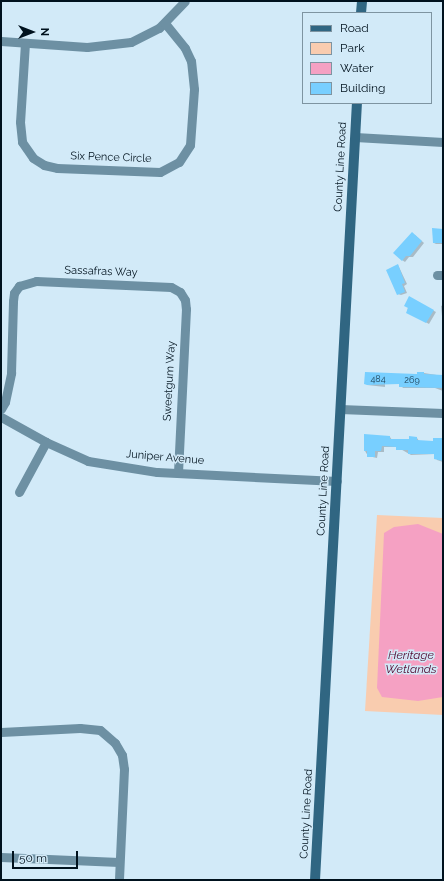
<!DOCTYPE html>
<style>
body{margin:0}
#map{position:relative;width:444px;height:881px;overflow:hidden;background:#d2eaf8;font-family:Raleway,sans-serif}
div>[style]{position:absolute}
.green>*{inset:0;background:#f9ccaf}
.water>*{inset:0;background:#f5a1c3}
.shadow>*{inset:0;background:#0003}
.building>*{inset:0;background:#78cfff}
.street>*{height:9px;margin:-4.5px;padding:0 4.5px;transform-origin:4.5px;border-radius:4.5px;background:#6d90a3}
.secondary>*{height:10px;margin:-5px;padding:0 5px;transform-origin:5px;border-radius:5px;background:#306682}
span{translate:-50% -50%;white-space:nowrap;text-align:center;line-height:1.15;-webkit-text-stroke:3px #d2eaf8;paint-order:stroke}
.number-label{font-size:9px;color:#1e4156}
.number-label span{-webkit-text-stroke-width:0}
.street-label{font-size:11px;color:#00121e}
.water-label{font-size:12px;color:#540b32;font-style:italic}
.frame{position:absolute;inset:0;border:2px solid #00121e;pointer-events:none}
.legend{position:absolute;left:302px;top:12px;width:130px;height:92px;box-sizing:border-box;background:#d2eaf8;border:1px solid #7e94a1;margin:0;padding:5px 7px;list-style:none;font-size:12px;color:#00121e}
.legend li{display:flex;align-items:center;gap:8px;height:20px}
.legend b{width:20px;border:1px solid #7e94a1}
.north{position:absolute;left:12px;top:12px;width:40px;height:40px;-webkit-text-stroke:3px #d2eaf8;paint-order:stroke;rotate:90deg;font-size:11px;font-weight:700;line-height:16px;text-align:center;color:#00121e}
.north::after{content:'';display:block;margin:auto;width:14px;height:18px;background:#00121e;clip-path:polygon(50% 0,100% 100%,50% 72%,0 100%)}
.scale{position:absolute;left:12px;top:851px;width:66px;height:18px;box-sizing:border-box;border:2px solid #00121e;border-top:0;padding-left:5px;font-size:12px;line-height:14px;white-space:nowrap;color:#00121e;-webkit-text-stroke:3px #d2eaf8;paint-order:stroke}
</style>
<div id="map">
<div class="green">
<div style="clip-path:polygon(377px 515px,443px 518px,443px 715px,365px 711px)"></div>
</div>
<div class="water">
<div style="clip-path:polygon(418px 524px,443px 534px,443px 697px,418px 701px,382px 697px,377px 688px,384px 533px,394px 527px)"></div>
</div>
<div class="shadow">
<div style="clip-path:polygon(443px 229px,443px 244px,436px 244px,434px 243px)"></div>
<div style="clip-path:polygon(415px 235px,424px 243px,413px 257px,409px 257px,405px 262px,402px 260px)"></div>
<div style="clip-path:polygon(398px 265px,407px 284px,404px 286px,407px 293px,401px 295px,398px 294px)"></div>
<div style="clip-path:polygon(410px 298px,436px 312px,429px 324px,407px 312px)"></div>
<div style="clip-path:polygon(443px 305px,443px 326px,441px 306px)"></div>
<div style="clip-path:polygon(424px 373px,443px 376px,443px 391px,435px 388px,403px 388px,400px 384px,385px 384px,385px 387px,367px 385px)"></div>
<div style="clip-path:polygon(390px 437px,392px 440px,409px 440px,417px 438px,419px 441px,434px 442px,443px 439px,443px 462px,437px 460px,435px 454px,411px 455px,397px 447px,384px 447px,384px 452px,378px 452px,377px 458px,368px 456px,365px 451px)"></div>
</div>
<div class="building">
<div style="clip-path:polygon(432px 228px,443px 229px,443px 243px,433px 243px)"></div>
<div style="clip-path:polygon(412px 232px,422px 241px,410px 256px,406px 256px,402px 261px,393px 253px)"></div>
<div style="clip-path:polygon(398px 264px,405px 283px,402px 284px,405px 292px,397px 295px,386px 270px)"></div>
<div style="clip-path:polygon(409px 296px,434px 310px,426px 323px,406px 313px,408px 308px,404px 306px)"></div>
<div style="clip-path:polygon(365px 372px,417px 374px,417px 372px,424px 372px,424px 374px,443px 375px,443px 388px,399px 387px,399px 384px,367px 385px,364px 384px)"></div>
<div style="clip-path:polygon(364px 434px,390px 436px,390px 439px,409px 439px,409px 436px,417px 437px,417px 440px,433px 441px,433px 438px,443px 438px,443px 461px,434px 459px,434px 454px,408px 454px,408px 450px,396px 450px,396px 447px,382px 446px,381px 451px,375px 451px,375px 457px,367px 457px,367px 451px,364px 451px)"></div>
</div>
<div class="street">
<div style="left:1px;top:41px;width:86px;rotate:4deg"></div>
<div style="left:87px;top:47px;width:44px;rotate:-6.5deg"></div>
<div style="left:131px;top:42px;width:31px;rotate:-27deg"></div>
<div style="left:159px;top:28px;width:37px;rotate:-46deg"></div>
<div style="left:25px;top:43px;width:79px;rotate:93.6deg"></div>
<div style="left:20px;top:122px;width:20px;rotate:84deg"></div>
<div style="left:22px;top:142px;width:19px;rotate:55deg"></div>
<div style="left:33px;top:158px;width:13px;rotate:32deg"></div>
<div style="left:44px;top:165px;width:13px;rotate:13deg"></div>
<div style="left:57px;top:168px;width:103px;rotate:2.2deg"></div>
<div style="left:160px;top:172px;width:21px;rotate:-28deg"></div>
<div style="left:179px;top:162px;width:20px;rotate:-57deg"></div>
<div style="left:190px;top:145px;width:56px;rotate:-85.9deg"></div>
<div style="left:194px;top:89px;width:28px;rotate:-96deg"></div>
<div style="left:191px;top:61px;width:14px;rotate:-115deg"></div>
<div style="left:185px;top:48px;width:32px;rotate:-129deg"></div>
<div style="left:355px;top:137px;width:88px;rotate:3.3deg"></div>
<div style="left:437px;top:275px;width:6px"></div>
<div style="left:1px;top:409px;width:8px;rotate:-60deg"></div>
<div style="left:5px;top:402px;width:30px;rotate:-78deg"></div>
<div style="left:11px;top:373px;width:72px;rotate:-88.4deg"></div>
<div style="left:13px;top:301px;width:8px;rotate:-83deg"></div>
<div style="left:14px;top:293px;width:9px;rotate:-54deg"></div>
<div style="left:19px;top:286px;width:18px;rotate:-16deg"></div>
<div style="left:36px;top:281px;width:135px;rotate:2.5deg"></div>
<div style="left:171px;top:287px;width:10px;rotate:29deg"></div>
<div style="left:180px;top:292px;width:9px;rotate:58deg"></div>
<div style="left:185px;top:300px;width:9px;rotate:84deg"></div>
<div style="left:186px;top:309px;width:163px;rotate:92.8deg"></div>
<div style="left:340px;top:409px;width:103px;rotate:2.2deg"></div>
<div style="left:1px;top:417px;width:51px;rotate:29.1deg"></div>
<div style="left:46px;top:442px;width:46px;rotate:24.3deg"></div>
<div style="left:88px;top:461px;width:70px;rotate:9.1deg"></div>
<div style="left:157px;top:472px;width:180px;rotate:2.9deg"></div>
<div style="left:19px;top:492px;width:57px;rotate:-61.6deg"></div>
<div style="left:1px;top:732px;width:79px;rotate:-2.9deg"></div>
<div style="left:80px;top:728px;width:20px;rotate:6deg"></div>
<div style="left:100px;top:730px;width:20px;rotate:41deg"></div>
<div style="left:115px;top:743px;width:14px;rotate:60deg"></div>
<div style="left:122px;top:755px;width:14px;rotate:82deg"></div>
<div style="left:124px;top:769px;width:111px;rotate:92.6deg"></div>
<div style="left:1px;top:857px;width:118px;rotate:2.4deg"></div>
</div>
<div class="secondary">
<div style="left:361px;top:13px;width:12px;rotate:-85deg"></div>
<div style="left:315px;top:880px;width:778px;rotate:-86.91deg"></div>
</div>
<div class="number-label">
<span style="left:378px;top:379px">484</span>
<span style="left:412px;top:380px">269</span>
</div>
<div class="street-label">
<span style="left:111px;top:158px;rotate:2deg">Six Pence Circle</span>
<span style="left:341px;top:167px;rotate:-87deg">County Line Road</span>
<span style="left:101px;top:272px;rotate:2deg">Sassafras Way</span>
<span style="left:170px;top:381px;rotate:-87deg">Sweetgum Way</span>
<span style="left:165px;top:458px;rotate:5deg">Juniper Avenue</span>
<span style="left:324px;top:491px;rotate:-87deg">County Line Road</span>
<span style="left:307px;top:814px;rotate:-87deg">County Line Road</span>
</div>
<div class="water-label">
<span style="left:411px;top:663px">Heritage<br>Wetlands</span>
</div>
<div class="frame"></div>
<ul class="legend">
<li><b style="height:5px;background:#306682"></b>Road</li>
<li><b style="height:11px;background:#f9ccaf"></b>Park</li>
<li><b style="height:11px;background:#f5a1c3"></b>Water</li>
<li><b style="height:11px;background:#78cfff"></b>Building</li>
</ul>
<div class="north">N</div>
<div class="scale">50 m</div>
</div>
